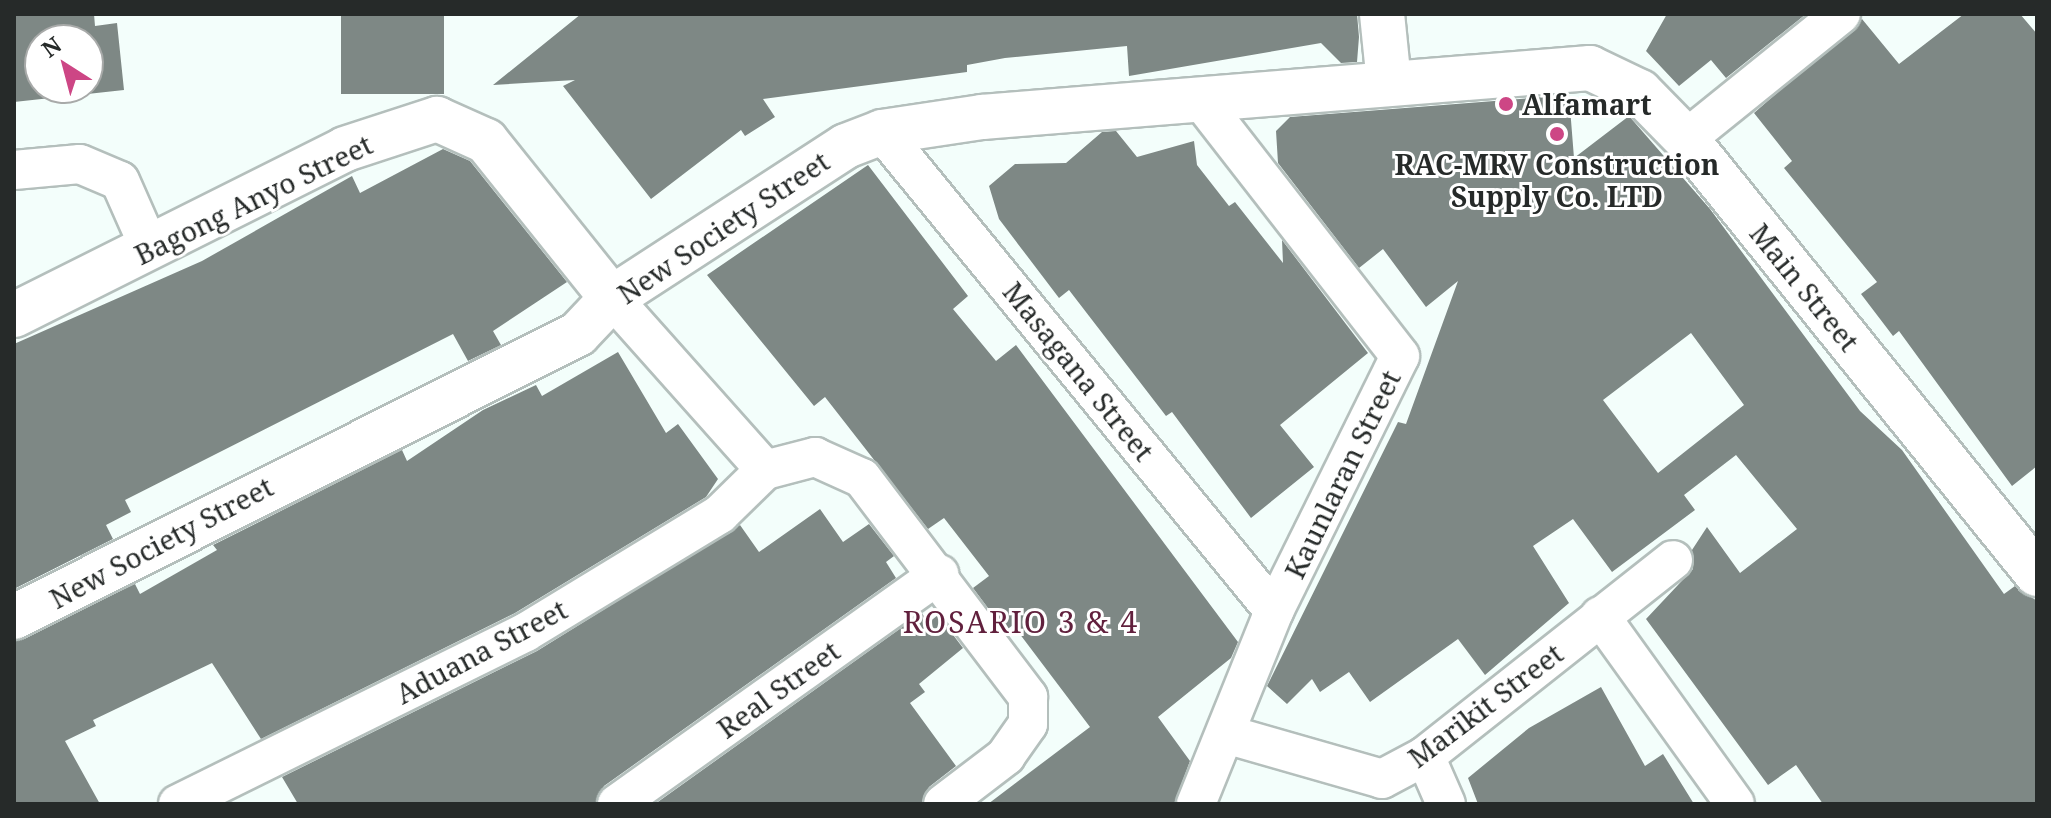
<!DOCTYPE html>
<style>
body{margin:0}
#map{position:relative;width:2051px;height:818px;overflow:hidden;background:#f3fefb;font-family:"Noto Serif",serif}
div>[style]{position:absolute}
.building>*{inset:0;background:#7e8885;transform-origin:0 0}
.roads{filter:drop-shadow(2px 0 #b4bfbc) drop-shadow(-2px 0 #b4bfbc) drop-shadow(0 2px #b4bfbc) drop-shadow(0 -2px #b4bfbc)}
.street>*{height:38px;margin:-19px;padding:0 19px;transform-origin:19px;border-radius:19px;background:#fff}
.secondary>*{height:44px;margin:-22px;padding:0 22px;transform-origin:22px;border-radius:22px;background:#fff}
.dots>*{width:22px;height:22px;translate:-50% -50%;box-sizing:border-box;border:4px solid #fff;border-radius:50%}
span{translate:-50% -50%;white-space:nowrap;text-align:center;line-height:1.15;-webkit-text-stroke:6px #fff;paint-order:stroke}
.poi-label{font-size:28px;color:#262a29;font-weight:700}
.left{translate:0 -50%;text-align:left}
.street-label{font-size:28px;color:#262a29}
.neighbourhood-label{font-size:30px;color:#61203d;letter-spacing:2px}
.frame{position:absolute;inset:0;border:16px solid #262a29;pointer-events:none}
.north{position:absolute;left:24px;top:24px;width:80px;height:80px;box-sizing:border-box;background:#fff;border:2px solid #a8aaa9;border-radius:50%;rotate:324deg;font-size:22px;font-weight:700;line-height:32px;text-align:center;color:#262a29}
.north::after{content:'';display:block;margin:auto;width:28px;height:36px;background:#cd4685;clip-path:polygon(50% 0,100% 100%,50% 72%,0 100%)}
</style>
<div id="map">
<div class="building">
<div style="clip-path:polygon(evenodd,14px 14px,94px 14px,95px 26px,117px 23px,124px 90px,14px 102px,14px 14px,40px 40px,88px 40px,88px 88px,40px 88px,40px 40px)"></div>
<div style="left:341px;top:14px;width:103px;height:80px"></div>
<div style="clip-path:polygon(581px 14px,1357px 14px,1359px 37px,1357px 62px,1341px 63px,1321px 43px,1129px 76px,1127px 46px,1005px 58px,967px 65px,967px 72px,763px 99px,775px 117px,745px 136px,741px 130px,651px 199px,563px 86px,575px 80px,493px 85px)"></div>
<div style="clip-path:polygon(1667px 14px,1806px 14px,1726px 78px,1711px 60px,1679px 86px,1646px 51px)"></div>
<div style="clip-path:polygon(1964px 14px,2020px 14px,2037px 34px,2037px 466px,2012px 486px,1899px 331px,1893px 336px,1861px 294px,1877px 282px,1784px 168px,1792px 161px,1754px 113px,1862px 19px,1899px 64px)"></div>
<div style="clip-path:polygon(evenodd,1569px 95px,1574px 158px,1629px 116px,1710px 209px,1860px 411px,1902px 450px,2004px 594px,2015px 586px,2037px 601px,2037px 804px,1823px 804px,1796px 765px,1768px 785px,1646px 619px,1693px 569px,1692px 550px,1707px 527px,1740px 573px,1797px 529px,1736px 455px,1684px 495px,1695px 510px,1612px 572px,1573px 519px,1533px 546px,1569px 603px,1485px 675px,1458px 639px,1370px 702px,1349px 672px,1320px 692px,1312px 679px,1287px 704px,1267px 686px,1398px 422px,1406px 424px,1458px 281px,1426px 307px,1383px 249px,1359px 268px,1278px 163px,1276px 131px,1290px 117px,1569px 95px,1691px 333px,1744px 405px,1658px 473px,1603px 400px,1691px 333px)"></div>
<div style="clip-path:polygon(1116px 131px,1137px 157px,1194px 141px,1197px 165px,1229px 206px,1235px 202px,1283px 263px,1282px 240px,1368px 353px,1280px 425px,1314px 467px,1251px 518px,1172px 412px,1166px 416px,1069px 290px,1059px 298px,999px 219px,989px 186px,1015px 164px,1066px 163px,1102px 132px)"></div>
<div style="clip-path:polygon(443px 149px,470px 161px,567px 282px,493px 331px,501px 345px,468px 361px,453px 334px,125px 500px,131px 512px,106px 525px,113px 539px,14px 589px,14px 344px,202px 261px,352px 176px,360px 193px)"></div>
<div style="clip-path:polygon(868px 165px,968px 296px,953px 309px,996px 361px,1016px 345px,1238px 642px,1231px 658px,1158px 717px,1190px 761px,1174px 804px,988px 804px,1090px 727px,1013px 625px,1005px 631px,973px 588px,989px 576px,944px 518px,928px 529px,825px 397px,814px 406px,707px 275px)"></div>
<div style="clip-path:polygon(618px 352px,666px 433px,678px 424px,718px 479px,706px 497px,515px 613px,261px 739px,212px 663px,93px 720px,96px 726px,65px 741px,100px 804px,14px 804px,14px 642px,135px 584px,140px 594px,217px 550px,213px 545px,402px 450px,407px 461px,483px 410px,536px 385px,542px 396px)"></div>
<div style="clip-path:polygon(820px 509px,843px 542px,869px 524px,894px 556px,886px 562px,896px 578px,604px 786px,595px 804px,298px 804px,282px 777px,537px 651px,740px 525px,759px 552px)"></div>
<div style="clip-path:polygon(922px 613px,928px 623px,938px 615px,963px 648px,919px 684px,925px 692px,910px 703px,956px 766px,929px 787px,921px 804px,655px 804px)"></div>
<div style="clip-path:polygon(1601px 687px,1645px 766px,1663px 754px,1694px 804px,1478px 804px,1468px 778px,1529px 728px)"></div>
</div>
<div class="roads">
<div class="street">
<div style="left:882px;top:132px;width:619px;rotate:50.7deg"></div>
<div style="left:1686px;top:139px;width:199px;rotate:-38.9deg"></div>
<div style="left:14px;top:170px;width:66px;rotate:-5.2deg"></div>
<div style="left:80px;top:164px;width:43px;rotate:23deg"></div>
<div style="left:120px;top:181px;width:74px;rotate:66.2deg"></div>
<div style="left:612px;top:298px;width:230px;rotate:48.3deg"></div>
<div style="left:765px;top:470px;width:52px;rotate:-14.6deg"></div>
<div style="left:815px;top:457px;width:51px;rotate:24.1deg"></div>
<div style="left:862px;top:478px;width:275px;rotate:52.8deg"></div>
<div style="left:1028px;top:697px;width:27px;rotate:90deg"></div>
<div style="left:1028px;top:724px;width:39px;rotate:125deg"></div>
<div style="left:1006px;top:756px;width:79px;rotate:142.7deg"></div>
<div style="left:1600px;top:616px;width:231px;rotate:54.3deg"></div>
<div style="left:1229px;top:735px;width:159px;rotate:16deg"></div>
<div style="left:1382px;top:779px;width:49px;rotate:-28.1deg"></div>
<div style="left:1425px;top:756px;width:316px;rotate:-38.3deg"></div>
<div style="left:1425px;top:756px;width:52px;rotate:66.4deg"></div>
<div style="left:178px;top:804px;width:388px;rotate:-26.3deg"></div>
<div style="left:526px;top:632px;width:227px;rotate:-31.3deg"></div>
<div style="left:720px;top:514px;width:63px;rotate:-44.4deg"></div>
<div style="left:617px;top:804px;width:396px;rotate:-35.5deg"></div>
<div style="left:1196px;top:804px;width:208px;rotate:-68deg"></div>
<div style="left:1274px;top:611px;width:284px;rotate:-63.7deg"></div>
<div style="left:1400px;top:356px;width:326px;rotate:-127.9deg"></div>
</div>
<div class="secondary">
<div style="left:1382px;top:14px;width:69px;rotate:84.2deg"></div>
<div style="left:14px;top:315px;width:370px;rotate:-26.6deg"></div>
<div style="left:345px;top:149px;width:97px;rotate:-18.1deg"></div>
<div style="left:437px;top:119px;width:54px;rotate:24.2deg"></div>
<div style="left:486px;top:141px;width:201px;rotate:51.3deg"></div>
<div style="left:14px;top:617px;width:631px;rotate:-26.65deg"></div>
<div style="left:578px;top:334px;width:50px;rotate:-46.6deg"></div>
<div style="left:612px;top:298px;width:279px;rotate:-33deg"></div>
<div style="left:846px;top:146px;width:39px;rotate:-21deg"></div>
<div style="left:882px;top:132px;width:101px;rotate:-8.5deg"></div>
<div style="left:982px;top:117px;width:610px;rotate:-4.61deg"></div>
<div style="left:1590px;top:68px;width:55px;rotate:25.6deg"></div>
<div style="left:1640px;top:92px;width:66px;rotate:45.6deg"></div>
<div style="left:1686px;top:139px;width:559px;rotate:51.1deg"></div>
</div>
</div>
<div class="dots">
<div style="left:1506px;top:104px;background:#cd4685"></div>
<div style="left:1557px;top:134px;background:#cd4685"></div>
</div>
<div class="poi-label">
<span class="left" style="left:1522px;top:104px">Alfamart</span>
<span style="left:1557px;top:180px">RAC-MRV Construction<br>Supply Co. LTD</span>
</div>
<div class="street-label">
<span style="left:253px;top:199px;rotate:-26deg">Bagong Anyo Street</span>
<span style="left:723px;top:227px;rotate:-34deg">New Society Street</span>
<span style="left:1805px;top:287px;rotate:51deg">Main Street</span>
<span style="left:1079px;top:371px;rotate:51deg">Masagana Street</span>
<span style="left:1342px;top:474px;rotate:-64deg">Kaunlaran Street</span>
<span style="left:161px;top:542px;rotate:-28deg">New Society Street</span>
<span style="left:481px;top:651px;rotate:-28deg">Aduana Street</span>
<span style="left:778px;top:689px;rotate:-36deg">Real Street</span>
<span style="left:1485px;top:705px;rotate:-37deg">Marikit Street</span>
</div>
<div class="neighbourhood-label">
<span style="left:1021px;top:622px">ROSARIO 3 &amp; 4</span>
</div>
<div class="frame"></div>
<div class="north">N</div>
</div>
